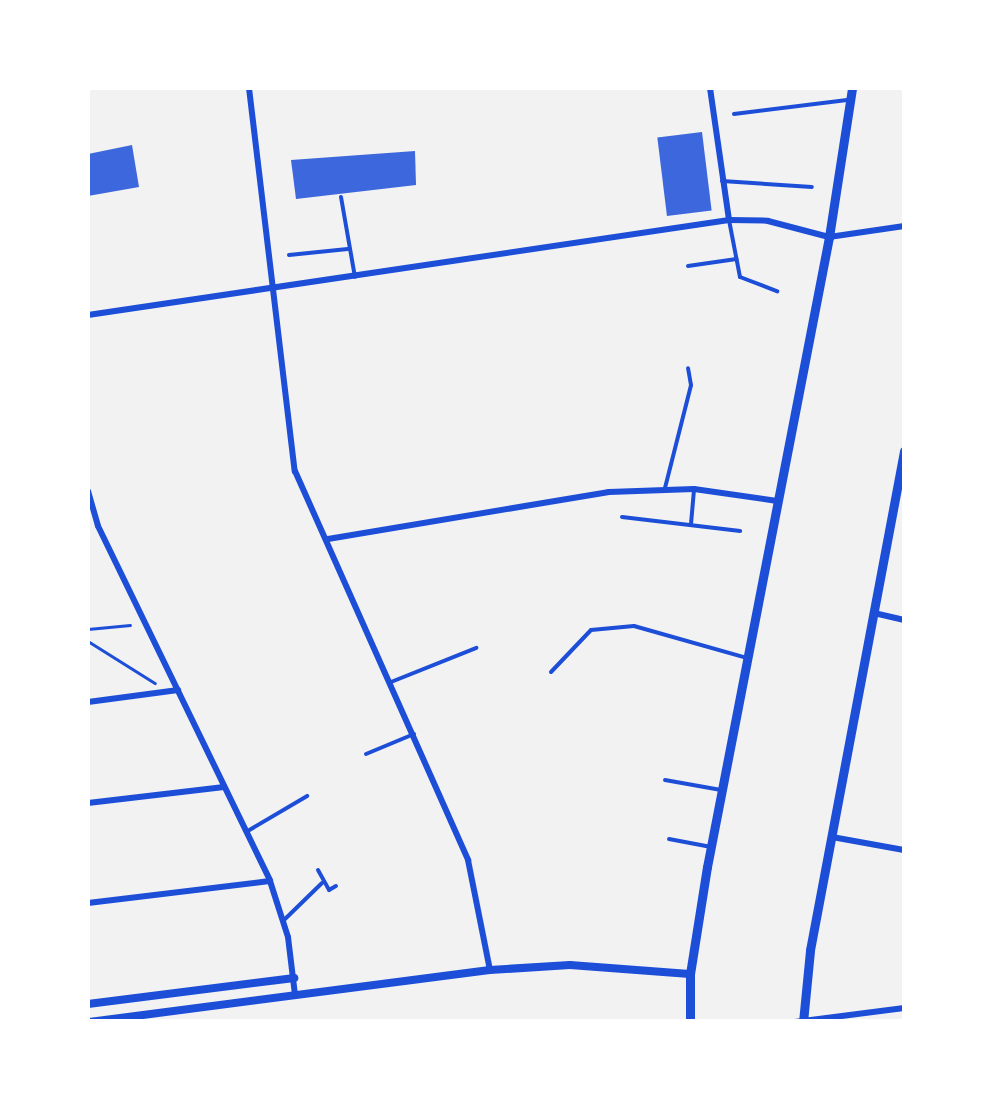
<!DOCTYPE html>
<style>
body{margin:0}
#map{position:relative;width:992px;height:1109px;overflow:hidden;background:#f2f2f2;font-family:"Public Sans",sans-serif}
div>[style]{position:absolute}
.building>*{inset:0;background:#3d67dc;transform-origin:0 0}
.path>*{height:2.5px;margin:-1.25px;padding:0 1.25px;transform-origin:1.25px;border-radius:1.25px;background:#1d4ed8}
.service>*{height:4px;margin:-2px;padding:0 2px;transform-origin:2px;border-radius:2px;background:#1d4ed8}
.minor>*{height:6px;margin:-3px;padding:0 3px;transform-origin:3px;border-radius:3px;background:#1d4ed8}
.tertiary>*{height:8px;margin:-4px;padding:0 4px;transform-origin:4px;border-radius:4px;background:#1d4ed8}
.secondary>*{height:9px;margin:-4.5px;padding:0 4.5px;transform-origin:4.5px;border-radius:4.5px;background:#1d4ed8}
span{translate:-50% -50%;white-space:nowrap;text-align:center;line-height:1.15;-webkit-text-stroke:10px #fff;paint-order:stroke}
.frame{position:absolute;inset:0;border:90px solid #fff;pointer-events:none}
</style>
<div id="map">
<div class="building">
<div style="left:702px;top:132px;width:79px;height:45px;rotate:83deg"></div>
<div style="clip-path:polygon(132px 145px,139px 187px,88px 196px,88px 154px)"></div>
<div style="clip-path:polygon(415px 151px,416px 185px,296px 199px,291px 160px)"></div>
</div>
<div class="path">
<div style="left:88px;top:629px;width:42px;rotate:-5.4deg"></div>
<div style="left:88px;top:641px;width:79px;rotate:32.1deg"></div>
</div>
<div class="service">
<div style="left:734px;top:114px;width:114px;rotate:-7.1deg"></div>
<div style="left:722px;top:181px;width:90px;rotate:3.8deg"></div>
<div style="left:341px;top:197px;width:81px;rotate:80.1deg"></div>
<div style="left:729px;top:220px;width:58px;rotate:79.1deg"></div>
<div style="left:740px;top:277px;width:40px;rotate:21deg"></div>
<div style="left:289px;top:255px;width:59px;rotate:-5.8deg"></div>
<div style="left:688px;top:266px;width:49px;rotate:-8.3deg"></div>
<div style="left:665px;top:488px;width:106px;rotate:-75.8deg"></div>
<div style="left:691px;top:385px;width:17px;rotate:-100deg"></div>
<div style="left:622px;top:517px;width:119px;rotate:6.8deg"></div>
<div style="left:691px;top:524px;width:35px;rotate:-85deg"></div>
<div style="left:551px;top:672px;width:58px;rotate:-46.4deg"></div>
<div style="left:591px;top:630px;width:43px;rotate:-5.3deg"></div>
<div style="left:634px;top:626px;width:117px;rotate:15.8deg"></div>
<div style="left:391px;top:682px;width:92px;rotate:-21.8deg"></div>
<div style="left:366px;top:754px;width:52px;rotate:-22.6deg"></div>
<div style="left:665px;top:780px;width:57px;rotate:10.1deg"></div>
<div style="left:246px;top:832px;width:71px;rotate:-30.5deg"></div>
<div style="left:669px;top:839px;width:43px;rotate:10.8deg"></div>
<div style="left:318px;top:870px;width:23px;rotate:61deg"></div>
<div style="left:329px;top:890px;width:8px;rotate:-30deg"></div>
<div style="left:284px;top:920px;width:53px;rotate:-44.2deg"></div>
</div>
<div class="minor">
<div style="left:249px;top:88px;width:386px;rotate:83.2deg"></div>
<div style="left:295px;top:471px;width:426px;rotate:66deg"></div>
<div style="left:468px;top:860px;width:112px;rotate:78.7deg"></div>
<div style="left:710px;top:88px;width:133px;rotate:81.8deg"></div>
<div style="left:88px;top:315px;width:648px;rotate:-8.43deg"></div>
<div style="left:729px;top:220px;width:39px;rotate:1deg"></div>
<div style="left:768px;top:221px;width:63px;rotate:14.7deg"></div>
<div style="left:829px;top:237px;width:76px;rotate:-8.3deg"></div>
<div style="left:88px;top:491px;width:36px;rotate:74deg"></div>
<div style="left:98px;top:526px;width:394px;rotate:64.1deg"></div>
<div style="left:270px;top:881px;width:59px;rotate:72.2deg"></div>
<div style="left:288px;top:937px;width:58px;rotate:83.1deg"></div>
<div style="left:328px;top:539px;width:285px;rotate:-9.5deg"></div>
<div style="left:609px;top:492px;width:85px;rotate:-2deg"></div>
<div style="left:694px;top:489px;width:84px;rotate:8.2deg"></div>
<div style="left:874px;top:613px;width:31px;rotate:13deg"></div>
<div style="left:88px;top:702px;width:91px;rotate:-7.6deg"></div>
<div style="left:88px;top:803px;width:137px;rotate:-6.7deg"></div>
<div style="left:832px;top:837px;width:73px;rotate:10.2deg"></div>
<div style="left:88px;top:903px;width:183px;rotate:-6.9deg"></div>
<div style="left:795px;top:1022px;width:110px;rotate:-7.3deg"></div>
</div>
<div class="tertiary">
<div style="left:88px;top:1004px;width:208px;rotate:-7.2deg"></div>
<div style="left:89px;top:1022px;width:404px;rotate:-7.4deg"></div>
<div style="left:490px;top:970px;width:80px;rotate:-3.6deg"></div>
<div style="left:570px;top:965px;width:120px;rotate:4.3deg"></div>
</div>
<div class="secondary">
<div style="left:690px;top:1022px;width:48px;rotate:-90deg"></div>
<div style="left:690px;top:974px;width:108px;rotate:-81deg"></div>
<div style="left:707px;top:867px;width:642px;rotate:-79.04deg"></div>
<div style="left:829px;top:237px;width:151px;rotate:-81.2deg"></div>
<div style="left:803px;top:1022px;width:72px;rotate:-84.4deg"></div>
<div style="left:810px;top:950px;width:508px;rotate:-79.33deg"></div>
</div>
<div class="frame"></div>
</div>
